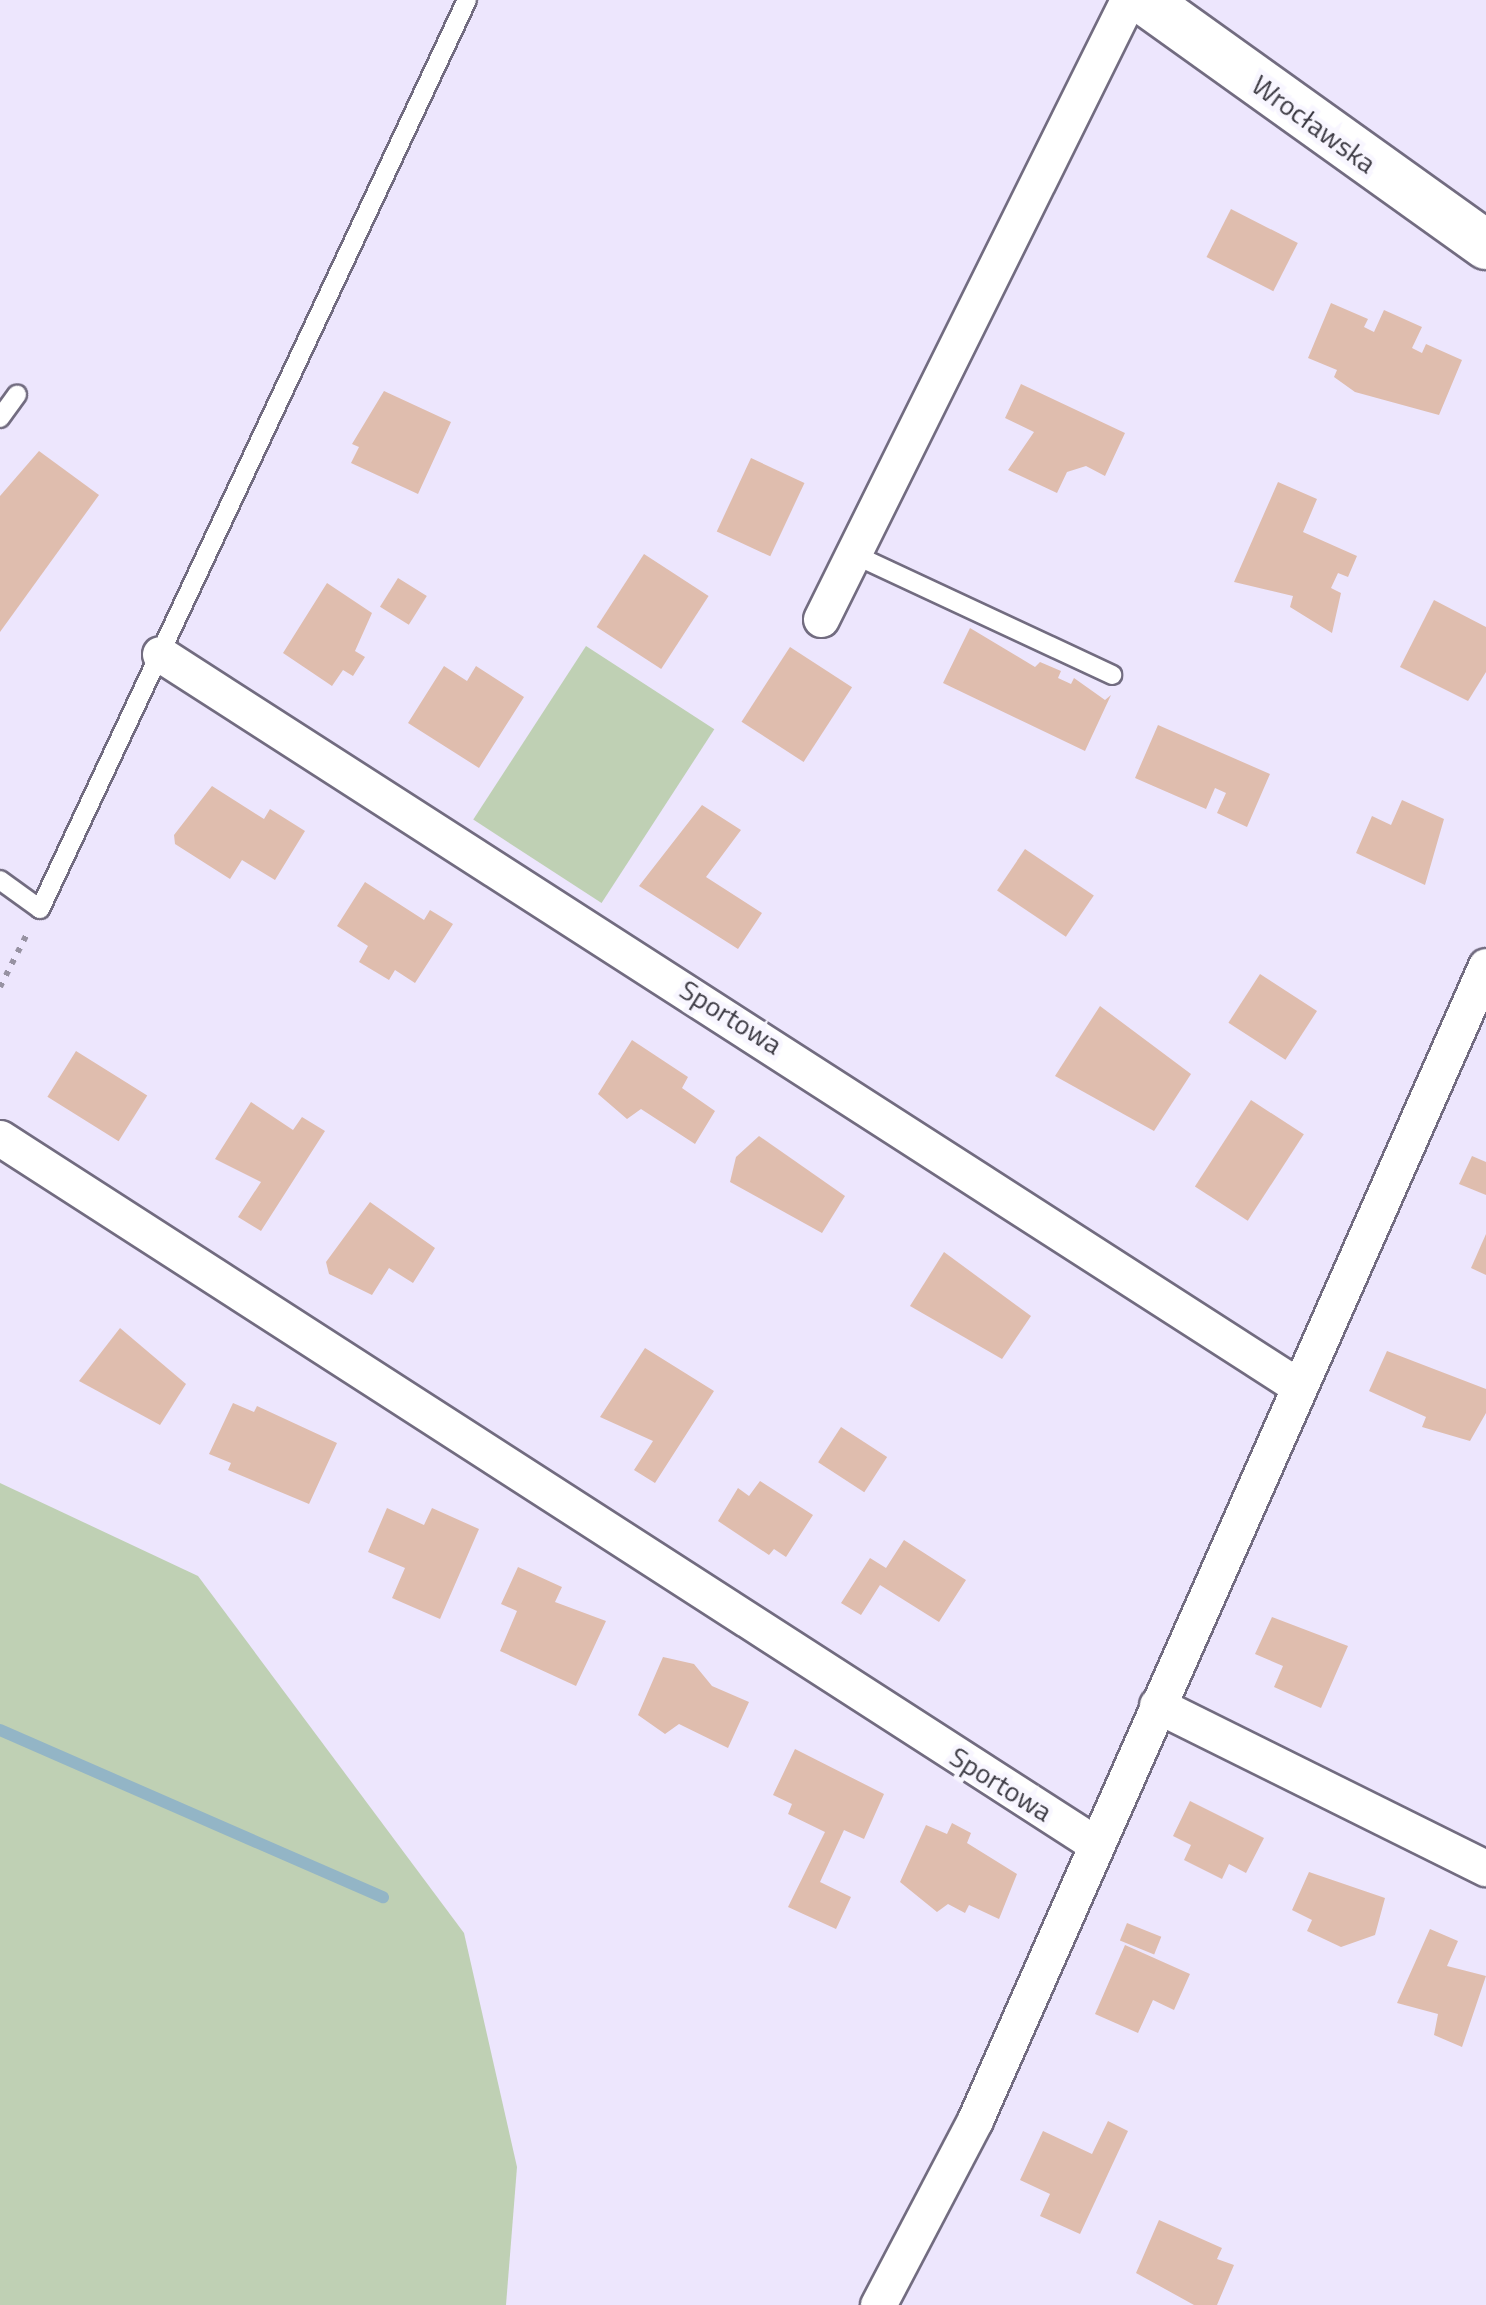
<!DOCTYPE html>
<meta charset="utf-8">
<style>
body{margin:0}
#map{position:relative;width:1486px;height:2305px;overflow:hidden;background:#ede6fd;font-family:"Titillium Web",sans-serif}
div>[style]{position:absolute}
.green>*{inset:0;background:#bfd0b4;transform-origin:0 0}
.stream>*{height:12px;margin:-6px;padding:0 6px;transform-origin:6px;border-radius:6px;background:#93b5c6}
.building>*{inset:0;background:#dfbdae;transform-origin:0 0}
.path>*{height:6px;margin-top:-3px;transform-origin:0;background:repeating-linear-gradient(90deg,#9792a2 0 5px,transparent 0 13px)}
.roads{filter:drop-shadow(2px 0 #726c80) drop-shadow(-2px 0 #726c80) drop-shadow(0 2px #726c80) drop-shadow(0 -2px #726c80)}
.lane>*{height:18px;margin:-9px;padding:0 9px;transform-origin:9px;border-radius:9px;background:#fff}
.street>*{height:35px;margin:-17.5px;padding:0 17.5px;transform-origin:17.5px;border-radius:17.5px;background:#fff}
.secondary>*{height:48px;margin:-24px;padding:0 24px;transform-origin:24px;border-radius:24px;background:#fff}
span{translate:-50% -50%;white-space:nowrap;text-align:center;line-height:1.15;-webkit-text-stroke:9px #f8f6ff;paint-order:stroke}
.street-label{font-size:28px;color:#3b3942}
</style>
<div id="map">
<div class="green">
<div style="left:586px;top:646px;width:153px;height:207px;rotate:33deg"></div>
<div style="clip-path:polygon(0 1483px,198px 1576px,464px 1933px,517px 2167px,506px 2305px,0 2305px)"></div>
</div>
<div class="stream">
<div style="left:0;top:1730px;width:418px;rotate:23.6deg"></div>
</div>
<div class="building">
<div style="left:1231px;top:209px;width:75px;height:54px;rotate:27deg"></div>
<div style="clip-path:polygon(1331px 303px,1368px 319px,1364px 327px,1374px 332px,1384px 310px,1422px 327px,1412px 348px,1422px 353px,1426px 344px,1462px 360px,1439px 415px,1355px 392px,1334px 377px,1337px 370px,1308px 358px)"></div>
<div style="clip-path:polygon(1021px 384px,1125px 433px,1105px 476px,1086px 466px,1067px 472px,1057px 493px,1008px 470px,1034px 432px,1005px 418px)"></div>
<div style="clip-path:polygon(384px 391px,451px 422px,418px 494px,351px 463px,359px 447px,352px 444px)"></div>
<div style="clip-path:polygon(39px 451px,99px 495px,0 632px,0 496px)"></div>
<div style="left:751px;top:458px;width:59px;height:81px;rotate:25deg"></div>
<div style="clip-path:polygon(1278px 482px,1317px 499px,1303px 532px,1357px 556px,1348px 577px,1338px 573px,1331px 588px,1341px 593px,1332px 633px,1290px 607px,1293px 596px,1234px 582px)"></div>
<div style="left:644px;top:554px;width:77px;height:87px;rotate:33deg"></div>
<div style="left:398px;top:578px;width:34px;height:34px;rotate:32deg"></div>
<div style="clip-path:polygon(327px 583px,372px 613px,355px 651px,365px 657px,353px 676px,343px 670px,332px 686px,283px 653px)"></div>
<div style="clip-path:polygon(1434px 600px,1486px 627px,1486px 672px,1468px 701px,1400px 667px)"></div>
<div style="clip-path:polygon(970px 628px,1035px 667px,1040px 662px,1061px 671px,1058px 678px,1071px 684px,1074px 678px,1105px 700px,1111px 695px,1085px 751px,943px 683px)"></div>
<div style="left:790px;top:647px;width:74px;height:89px;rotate:33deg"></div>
<div style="clip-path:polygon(444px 666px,467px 681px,476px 666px,524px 697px,479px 768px,408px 723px)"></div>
<div style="clip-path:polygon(1158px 725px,1270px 774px,1247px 827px,1217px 813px,1226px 793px,1215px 788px,1206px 809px,1135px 778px)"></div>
<div style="clip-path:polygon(212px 786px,264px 819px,270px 809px,305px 831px,275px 880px,242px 860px,230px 879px,175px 844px,174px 835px)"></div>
<div style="clip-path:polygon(1402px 800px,1444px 819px,1425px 885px,1356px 853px,1372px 816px,1391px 825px)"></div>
<div style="clip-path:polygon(702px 805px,741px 830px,706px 877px,762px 913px,738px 949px,639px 886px)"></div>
<div style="left:1025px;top:849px;width:83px;height:50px;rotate:34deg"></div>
<div style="clip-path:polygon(365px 882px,424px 920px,430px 910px,453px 924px,415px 983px,395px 970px,389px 980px,359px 962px,368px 946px,337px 926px)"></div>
<div style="left:1260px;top:974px;width:68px;height:58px;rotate:33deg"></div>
<div style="clip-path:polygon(1100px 1006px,1191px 1074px,1154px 1131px,1055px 1076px)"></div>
<div style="clip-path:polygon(632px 1040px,688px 1077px,682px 1088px,715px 1111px,695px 1144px,641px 1109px,627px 1119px,598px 1094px)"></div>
<div style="left:76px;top:1051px;width:84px;height:54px;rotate:32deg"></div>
<div style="left:1251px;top:1100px;width:63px;height:103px;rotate:33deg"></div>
<div style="clip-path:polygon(251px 1102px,293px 1130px,302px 1117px,325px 1131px,261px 1231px,238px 1217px,261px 1182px,215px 1159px)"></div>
<div style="clip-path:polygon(759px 1136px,845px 1196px,822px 1233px,730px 1182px,736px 1157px)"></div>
<div style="clip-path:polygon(1472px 1156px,1486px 1162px,1486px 1195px,1459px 1184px)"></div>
<div style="clip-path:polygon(370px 1202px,435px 1248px,413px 1283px,389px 1268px,372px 1295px,329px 1274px,326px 1262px)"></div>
<div style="clip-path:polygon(1486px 1234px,1486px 1275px,1471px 1268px)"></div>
<div style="clip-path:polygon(944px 1252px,1031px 1316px,1002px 1359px,910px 1306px)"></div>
<div style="clip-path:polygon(120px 1328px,186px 1384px,160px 1425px,79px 1381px)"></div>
<div style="clip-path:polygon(645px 1348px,714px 1391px,655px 1483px,634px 1470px,653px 1441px,600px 1417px)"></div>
<div style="clip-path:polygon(1387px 1351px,1486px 1389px,1486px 1413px,1470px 1441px,1422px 1427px,1426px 1417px,1369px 1391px)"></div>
<div style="clip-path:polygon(233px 1403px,254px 1412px,257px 1406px,337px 1443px,309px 1504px,228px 1470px,231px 1463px,209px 1454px)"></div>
<div style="left:841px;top:1427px;width:55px;height:42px;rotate:33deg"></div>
<div style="clip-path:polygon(760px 1481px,813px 1515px,786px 1557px,774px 1549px,769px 1555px,718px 1521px,738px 1488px,749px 1496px)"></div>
<div style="clip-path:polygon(387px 1508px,424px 1525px,432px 1508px,479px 1529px,440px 1619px,392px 1598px,405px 1568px,368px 1552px)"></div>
<div style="clip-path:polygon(904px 1540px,966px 1580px,939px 1622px,880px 1585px,861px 1615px,841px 1603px,870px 1558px,886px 1568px)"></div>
<div style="clip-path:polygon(518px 1567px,562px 1587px,555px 1602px,606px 1621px,576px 1686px,500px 1651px,517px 1611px,501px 1604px)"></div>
<div style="clip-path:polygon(1272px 1617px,1348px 1646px,1321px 1708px,1274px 1687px,1283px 1666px,1255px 1654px)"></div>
<div style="clip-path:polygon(663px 1657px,694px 1664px,712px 1686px,749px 1702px,728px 1748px,679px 1724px,665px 1734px,638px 1715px)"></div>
<div style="clip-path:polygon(795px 1749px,884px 1794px,864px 1839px,844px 1830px,820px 1882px,851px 1897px,836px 1929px,788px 1907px,825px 1832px,788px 1814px,792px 1804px,773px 1795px)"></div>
<div style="clip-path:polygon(1190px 1801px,1264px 1838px,1246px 1873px,1229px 1864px,1222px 1879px,1184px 1860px,1191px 1845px,1173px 1836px)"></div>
<div style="clip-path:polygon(952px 1823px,971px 1833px,967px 1843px,1017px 1874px,999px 1919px,969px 1905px,965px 1913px,948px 1904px,937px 1912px,900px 1882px,926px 1825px,947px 1834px)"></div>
<div style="clip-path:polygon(1309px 1872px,1385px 1898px,1375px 1935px,1341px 1947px,1307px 1931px,1312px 1920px,1292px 1910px)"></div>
<div style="left:1127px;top:1923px;width:37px;height:19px;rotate:22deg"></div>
<div style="clip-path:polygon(1430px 1929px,1458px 1941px,1447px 1966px,1486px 1976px,1462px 2047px,1434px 2035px,1438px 2014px,1397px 2003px)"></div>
<div style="clip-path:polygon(1125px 1945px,1190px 1974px,1174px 2010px,1153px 2000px,1138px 2033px,1095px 2014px)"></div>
<div style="clip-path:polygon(1108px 2121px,1128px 2131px,1080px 2234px,1040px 2216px,1050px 2194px,1020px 2180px,1043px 2131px,1092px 2154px)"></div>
<div style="clip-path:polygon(1159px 2220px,1222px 2248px,1217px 2259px,1234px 2265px,1217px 2305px,1194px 2305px,1136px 2273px)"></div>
</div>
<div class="path">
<div style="left:0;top:987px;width:64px;rotate:-63deg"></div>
</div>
<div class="roads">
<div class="lane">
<div style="left:0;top:418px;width:29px;rotate:-54deg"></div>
<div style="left:853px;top:554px;width:286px;rotate:25deg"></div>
<div style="left:0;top:880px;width:49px;rotate:35.9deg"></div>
<div style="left:40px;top:909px;width:1004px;rotate:-64.84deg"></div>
</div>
<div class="street">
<div style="left:821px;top:619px;width:691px;rotate:-63.62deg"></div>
<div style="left:160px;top:654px;width:1353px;rotate:32.75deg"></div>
<div style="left:0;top:1138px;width:1301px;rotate:32.8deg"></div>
<div style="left:1157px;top:1705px;width:367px;rotate:26.4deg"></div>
<div style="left:878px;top:2305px;width:209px;rotate:-62.3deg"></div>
<div style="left:975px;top:2120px;width:1262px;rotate:-66.12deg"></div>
</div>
<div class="secondary">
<div style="left:1144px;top:0;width:421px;rotate:35.6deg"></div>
</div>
</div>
<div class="street-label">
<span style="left:1314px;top:124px;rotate:36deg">Wrocławska</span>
<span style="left:731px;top:1017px;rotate:32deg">Sportowa</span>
<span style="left:1001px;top:1784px;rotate:32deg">Sportowa</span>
</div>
</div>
